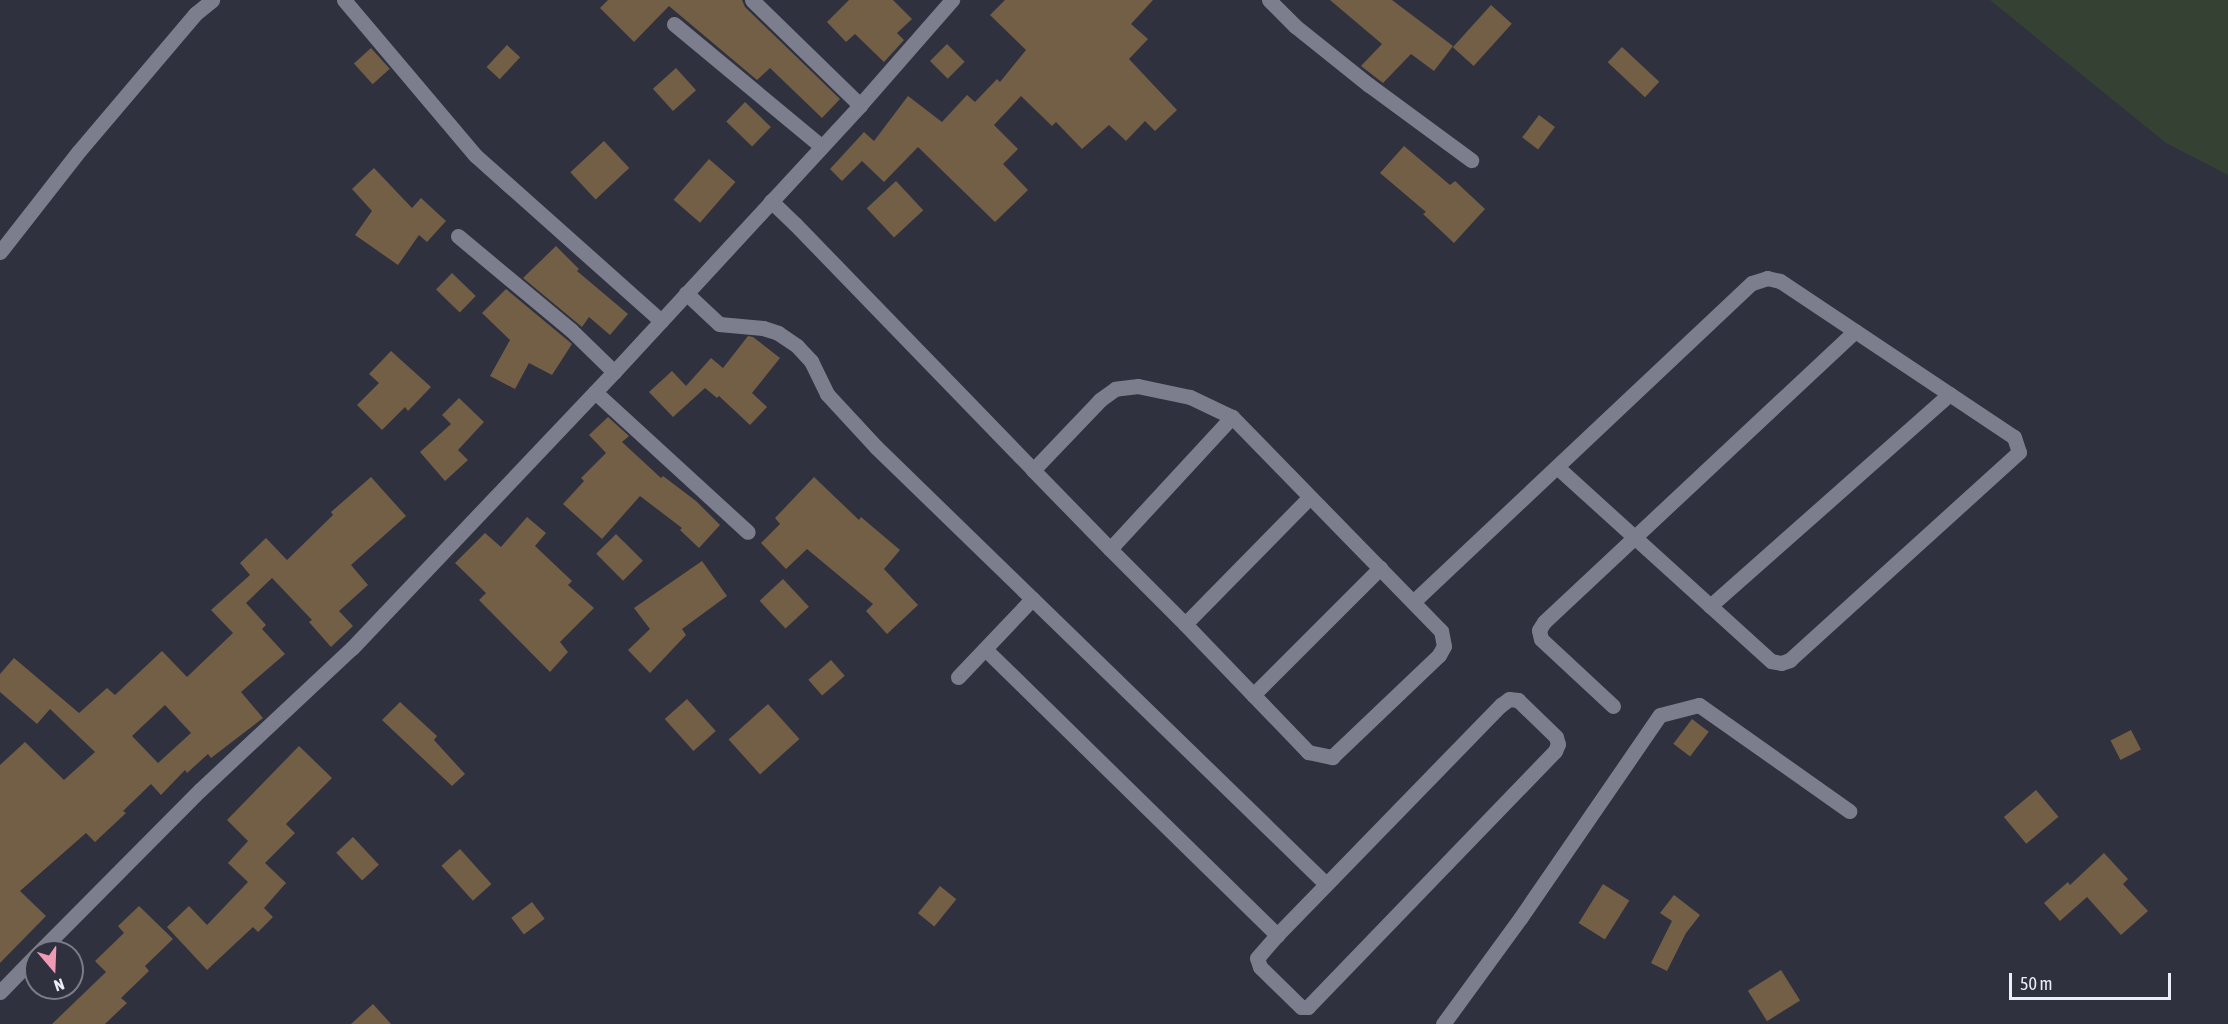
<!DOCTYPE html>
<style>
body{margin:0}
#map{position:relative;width:2228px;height:1024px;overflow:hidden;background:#30313f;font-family:"Asap Condensed",sans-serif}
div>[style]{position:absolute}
.green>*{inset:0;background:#354133}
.building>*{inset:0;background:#735e46;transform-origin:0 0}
.street>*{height:15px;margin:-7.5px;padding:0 7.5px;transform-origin:7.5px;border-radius:7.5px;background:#7c7e8e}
.secondary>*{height:15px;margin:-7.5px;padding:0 7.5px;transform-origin:7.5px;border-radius:7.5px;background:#7c7e8e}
span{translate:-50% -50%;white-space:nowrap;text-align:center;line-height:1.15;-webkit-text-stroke:4.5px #30313f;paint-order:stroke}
.north{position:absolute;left:24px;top:940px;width:60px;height:60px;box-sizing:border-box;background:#30313f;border:2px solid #7b7c88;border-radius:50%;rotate:161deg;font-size:16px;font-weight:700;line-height:24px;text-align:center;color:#ecedf6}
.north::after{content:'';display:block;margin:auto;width:21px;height:27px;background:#f19ab4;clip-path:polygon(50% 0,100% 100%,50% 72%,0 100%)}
.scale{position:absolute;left:2009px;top:973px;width:162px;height:27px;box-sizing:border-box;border:3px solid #ecedf6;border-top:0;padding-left:8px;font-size:18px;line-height:21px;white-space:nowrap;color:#ecedf6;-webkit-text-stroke:4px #30313f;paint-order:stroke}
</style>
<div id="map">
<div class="green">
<div style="clip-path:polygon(1990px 0,2228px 0,2228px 175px,2166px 143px)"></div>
</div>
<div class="building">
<div style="clip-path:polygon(608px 0,742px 0,745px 7px,840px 99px,822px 118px,770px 68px,757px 80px,669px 6px,634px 42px,600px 8px)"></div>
<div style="clip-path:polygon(849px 0,893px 0,912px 19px,897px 33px,904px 40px,884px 62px,855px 34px,846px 42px,827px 22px)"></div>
<div style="clip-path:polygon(1005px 0,1153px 0,1131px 24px,1148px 39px,1129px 59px,1177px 110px,1155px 131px,1145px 121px,1126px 141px,1109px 125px,1082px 149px,1056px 122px,1052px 126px,1021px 96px,994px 125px,1018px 149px,1003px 164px,1028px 190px,995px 222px,918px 147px,884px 182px,862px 161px,842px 181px,830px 169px,864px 132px,874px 141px,908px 96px,942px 122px,967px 95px,975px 102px,997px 79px,1000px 82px,1026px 50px,990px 15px)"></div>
<div style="clip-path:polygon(1330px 0,1392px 0,1453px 46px,1434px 71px,1411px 54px,1383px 83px,1361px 66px,1382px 44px)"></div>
<div style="left:1491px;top:5px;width:28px;height:57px;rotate:42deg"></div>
<div style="left:947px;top:44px;width:25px;height:24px;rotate:45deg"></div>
<div style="left:507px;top:45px;width:18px;height:30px;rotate:43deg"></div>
<div style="left:1622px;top:47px;width:51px;height:21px;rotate:43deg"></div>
<div style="left:371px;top:48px;width:28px;height:23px;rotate:48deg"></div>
<div style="left:676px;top:68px;width:30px;height:31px;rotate:48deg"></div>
<div style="left:745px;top:102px;width:36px;height:27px;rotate:44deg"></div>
<div style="left:1539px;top:115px;width:20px;height:28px;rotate:37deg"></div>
<div style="left:604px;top:141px;width:37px;height:46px;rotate:47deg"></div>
<div style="clip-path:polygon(1404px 146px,1450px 185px,1455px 181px,1485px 209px,1454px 243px,1423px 214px,1426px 212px,1380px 173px)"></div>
<div style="left:709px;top:159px;width:35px;height:54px;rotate:41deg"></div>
<div style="clip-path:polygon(374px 168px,412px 208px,421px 198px,446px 221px,427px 242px,419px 235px,398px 265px,355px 235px,372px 211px,352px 189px)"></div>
<div style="left:896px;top:181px;width:40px;height:40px;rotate:47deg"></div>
<div style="clip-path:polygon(556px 246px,579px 269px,577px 271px,628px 314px,610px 335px,589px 317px,582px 327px,523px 278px)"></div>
<div style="left:452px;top:273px;width:33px;height:23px;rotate:44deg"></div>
<div style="clip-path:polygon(506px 289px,572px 344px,552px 375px,529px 363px,515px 389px,490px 376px,510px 340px,482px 313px)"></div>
<div style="clip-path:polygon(748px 336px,753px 337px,780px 358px,752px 393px,767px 407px,750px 425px,719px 396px,717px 398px,705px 388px,673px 417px,649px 392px,672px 371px,686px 386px,711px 358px,723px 368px)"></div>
<div style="clip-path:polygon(391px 351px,431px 387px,408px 411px,405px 407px,382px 430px,357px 405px,379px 383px,369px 374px)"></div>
<div style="clip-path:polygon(459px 398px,484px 422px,458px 450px,468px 460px,445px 481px,420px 452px,451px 424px,442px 415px)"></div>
<div style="clip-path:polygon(608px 417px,629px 436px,622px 442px,661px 478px,663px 476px,696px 501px,720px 525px,699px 548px,680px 530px,682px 528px,640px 496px,602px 539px,563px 504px,584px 481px,581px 478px,606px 453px,589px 435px)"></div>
<div style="clip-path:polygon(evenodd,371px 477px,406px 516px,351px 565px,368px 585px,339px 611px,353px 626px,331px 647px,309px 622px,312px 620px,272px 578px,246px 603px,266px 625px,262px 629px,285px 654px,241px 692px,263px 718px,211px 758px,208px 754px,187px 773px,185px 770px,161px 795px,151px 784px,123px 811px,126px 813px,95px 842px,86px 833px,20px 891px,46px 916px,0 963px,0 765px,25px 742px,64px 780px,95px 752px,50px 709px,37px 724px,0 692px,0 674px,14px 658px,79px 713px,107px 688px,115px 695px,162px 651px,187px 677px,233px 633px,211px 610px,250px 575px,240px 563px,266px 538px,287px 560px,333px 515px,331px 512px,371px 477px,165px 705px,191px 733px,158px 763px,132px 736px,165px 705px)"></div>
<div style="clip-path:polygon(814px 477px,859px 520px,861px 517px,900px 550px,884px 569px,918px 605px,887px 634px,866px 611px,873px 604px,807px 549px,786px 569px,761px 543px,780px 524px,775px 518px)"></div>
<div style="clip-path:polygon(527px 517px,546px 533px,535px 546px,572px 581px,568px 585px,594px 608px,560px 642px,568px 652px,550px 672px,479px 600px,486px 593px,455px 563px,485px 533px,501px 547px)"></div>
<div style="left:616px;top:534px;width:38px;height:28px;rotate:45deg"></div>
<div style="clip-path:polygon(702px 561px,727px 596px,682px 629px,686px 635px,650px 673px,628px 650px,650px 629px,634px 608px)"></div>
<div style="left:783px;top:579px;width:38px;height:32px;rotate:47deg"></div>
<div style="left:831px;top:660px;width:21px;height:30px;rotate:49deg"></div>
<div style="left:687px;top:699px;width:43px;height:30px;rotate:48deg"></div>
<div style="clip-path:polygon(400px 702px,437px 736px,434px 740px,465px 774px,452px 786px,382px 720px)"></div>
<div style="left:768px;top:704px;width:47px;height:53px;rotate:48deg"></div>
<div style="left:1692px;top:719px;width:21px;height:31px;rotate:37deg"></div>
<div style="left:2131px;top:730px;width:22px;height:23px;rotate:63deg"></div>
<div style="clip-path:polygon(299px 746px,332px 778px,286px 824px,295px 833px,265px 863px,286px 883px,264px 908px,273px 917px,258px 932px,253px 927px,207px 970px,167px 927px,189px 906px,207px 925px,248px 882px,228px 863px,248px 841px,227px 820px)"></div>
<div style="left:2036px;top:790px;width:35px;height:42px;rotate:50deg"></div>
<div style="left:353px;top:837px;width:38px;height:23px;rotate:47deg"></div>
<div style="left:460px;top:849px;width:47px;height:25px;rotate:48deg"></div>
<div style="clip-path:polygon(2104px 853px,2128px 879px,2123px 884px,2148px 911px,2121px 935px,2087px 897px,2060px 921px,2044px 903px,2068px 882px,2070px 885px)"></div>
<div style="left:1603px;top:884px;width:31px;height:46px;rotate:32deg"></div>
<div style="left:940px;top:886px;width:21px;height:35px;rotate:39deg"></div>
<div style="clip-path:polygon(1674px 895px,1700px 915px,1686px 933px,1667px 971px,1651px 963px,1672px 921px,1660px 913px)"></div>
<div style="left:532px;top:902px;width:21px;height:26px;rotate:53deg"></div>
<div style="clip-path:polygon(139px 906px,173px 939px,145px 966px,149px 971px,121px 998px,127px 1003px,105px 1024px,52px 1024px,106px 972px,95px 961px,124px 933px,118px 926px)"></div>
<div style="left:1781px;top:970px;width:36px;height:39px;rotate:58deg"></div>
<div style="clip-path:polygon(373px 1004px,391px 1024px,351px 1024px)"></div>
</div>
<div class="street">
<div style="left:344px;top:0;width:204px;rotate:49.8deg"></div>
<div style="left:476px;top:156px;width:248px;rotate:41.7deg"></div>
<div style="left:752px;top:0;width:151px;rotate:44.2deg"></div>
<div style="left:1269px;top:0;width:37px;rotate:45deg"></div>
<div style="left:1295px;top:26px;width:95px;rotate:38.6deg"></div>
<div style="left:1369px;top:85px;width:127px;rotate:36.3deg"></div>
<div style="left:674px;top:24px;width:191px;rotate:39.7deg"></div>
<div style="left:771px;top:201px;width:33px;rotate:44deg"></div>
<div style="left:795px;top:224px;width:342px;rotate:45.9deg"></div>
<div style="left:1033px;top:470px;width:110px;rotate:45.7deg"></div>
<div style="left:1110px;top:549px;width:106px;rotate:45deg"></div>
<div style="left:1185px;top:624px;width:178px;rotate:46.1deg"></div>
<div style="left:1308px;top:752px;width:25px;rotate:12deg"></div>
<div style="left:1332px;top:757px;width:148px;rotate:-43.6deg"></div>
<div style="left:1439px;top:655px;width:10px;rotate:-61deg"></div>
<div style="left:1444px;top:646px;width:15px;rotate:-101deg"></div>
<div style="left:1441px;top:631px;width:299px;rotate:-134.3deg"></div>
<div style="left:1232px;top:417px;width:47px;rotate:-154.5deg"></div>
<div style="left:1190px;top:397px;width:53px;rotate:-168.1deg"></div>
<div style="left:1138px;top:386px;width:23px;rotate:173deg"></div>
<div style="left:1115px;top:389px;width:19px;rotate:144deg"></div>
<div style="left:1100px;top:400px;width:97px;rotate:133.7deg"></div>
<div style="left:458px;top:236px;width:147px;rotate:39.8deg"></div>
<div style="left:571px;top:330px;width:60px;rotate:44.3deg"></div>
<div style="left:0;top:252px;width:128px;rotate:-52deg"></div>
<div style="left:79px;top:151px;width:180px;rotate:-49.7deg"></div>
<div style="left:195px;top:14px;width:22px;rotate:-39deg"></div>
<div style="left:686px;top:293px;width:45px;rotate:43.2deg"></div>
<div style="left:719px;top:324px;width:44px;rotate:5.2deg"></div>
<div style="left:763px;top:328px;width:16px;rotate:18deg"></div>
<div style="left:778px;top:333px;width:23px;rotate:34deg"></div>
<div style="left:797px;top:346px;width:21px;rotate:47deg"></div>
<div style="left:811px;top:361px;width:37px;rotate:64deg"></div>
<div style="left:827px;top:394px;width:72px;rotate:47.2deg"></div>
<div style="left:876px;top:447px;width:627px;rotate:44.16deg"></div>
<div style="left:595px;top:392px;width:207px;rotate:42.5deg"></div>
<div style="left:1110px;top:549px;width:180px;rotate:-47.3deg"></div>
<div style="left:1413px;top:602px;width:465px;rotate:-43.3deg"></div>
<div style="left:1752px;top:283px;width:16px;rotate:-18deg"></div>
<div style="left:1767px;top:278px;width:13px;rotate:13deg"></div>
<div style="left:1780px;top:281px;width:281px;rotate:33.7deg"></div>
<div style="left:2014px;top:437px;width:16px;rotate:72deg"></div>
<div style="left:2019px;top:452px;width:309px;rotate:137.8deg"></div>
<div style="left:1790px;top:660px;width:9px;rotate:162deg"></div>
<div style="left:1781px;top:663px;width:10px;rotate:-169deg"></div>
<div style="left:1771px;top:661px;width:289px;rotate:-137.8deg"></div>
<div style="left:1710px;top:606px;width:320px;rotate:-41.5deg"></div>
<div style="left:1185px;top:624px;width:178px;rotate:-45.5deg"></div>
<div style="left:985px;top:649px;width:409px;rotate:44.4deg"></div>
<div style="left:1277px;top:935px;width:321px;rotate:-45.8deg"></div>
<div style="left:1501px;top:705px;width:10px;rotate:-37deg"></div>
<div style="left:1509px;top:699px;width:9px;rotate:6deg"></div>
<div style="left:1518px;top:700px;width:53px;rotate:44.2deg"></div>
<div style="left:1556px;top:737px;width:7px;rotate:74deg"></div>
<div style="left:1558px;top:744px;width:8px;rotate:113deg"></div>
<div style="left:1555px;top:751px;width:356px;rotate:134deg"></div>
<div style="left:1308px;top:1007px;width:7px;rotate:180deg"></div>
<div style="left:1301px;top:1007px;width:57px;rotate:-135.7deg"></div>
<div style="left:1260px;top:967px;width:9px;rotate:-108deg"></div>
<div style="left:1257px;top:958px;width:30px;rotate:-49deg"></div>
<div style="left:958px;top:677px;width:108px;rotate:-46.5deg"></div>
<div style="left:1253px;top:695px;width:180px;rotate:-45deg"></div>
<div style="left:1613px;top:706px;width:98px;rotate:-137.1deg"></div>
<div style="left:1541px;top:639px;width:9px;rotate:-103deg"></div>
<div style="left:1539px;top:630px;width:9px;rotate:-58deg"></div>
<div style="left:1544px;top:622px;width:426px;rotate:-43.1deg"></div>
<div style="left:1443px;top:1024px;width:132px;rotate:-53.9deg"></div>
<div style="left:1521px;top:917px;width:245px;rotate:-55.5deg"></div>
<div style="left:1660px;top:715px;width:40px;rotate:-14.4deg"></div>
<div style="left:1699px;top:705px;width:184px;rotate:35.2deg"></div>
</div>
<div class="secondary">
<div style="left:39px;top:952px;width:228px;rotate:-45.2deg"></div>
<div style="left:200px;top:790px;width:208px;rotate:-43.1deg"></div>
<div style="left:352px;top:648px;width:381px;rotate:-46.5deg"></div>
<div style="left:614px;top:372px;width:363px;rotate:-47.3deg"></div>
<div style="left:860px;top:105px;width:140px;rotate:-48.8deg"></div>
<div style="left:0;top:992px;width:52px;rotate:-45.8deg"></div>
</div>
<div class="north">N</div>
<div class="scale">50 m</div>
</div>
